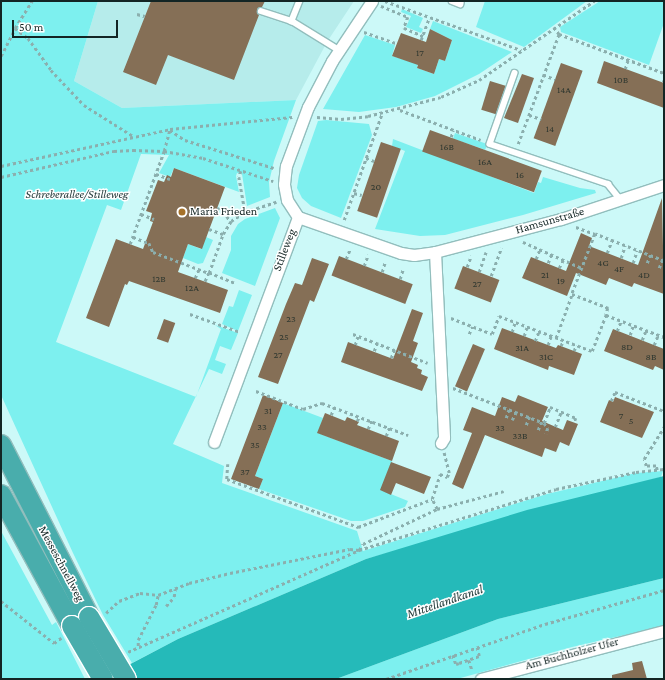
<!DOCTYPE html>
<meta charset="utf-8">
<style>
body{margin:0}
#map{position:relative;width:665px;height:680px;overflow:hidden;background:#ccf9f8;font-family:"Crimson Pro",serif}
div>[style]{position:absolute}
.built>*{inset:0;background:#b6eceb}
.green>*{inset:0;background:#7df0ef;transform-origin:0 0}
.water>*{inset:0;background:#25bab9}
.building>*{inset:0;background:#856f56;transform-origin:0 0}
.path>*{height:2.5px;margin-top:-1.25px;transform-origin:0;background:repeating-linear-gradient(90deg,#8bafae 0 3px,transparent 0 6px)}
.roads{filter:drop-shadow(1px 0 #92bebd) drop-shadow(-1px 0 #92bebd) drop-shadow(0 1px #92bebd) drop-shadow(0 -1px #92bebd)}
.lane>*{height:5.5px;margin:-2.75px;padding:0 2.75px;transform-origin:2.75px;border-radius:2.75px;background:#fff}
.street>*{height:11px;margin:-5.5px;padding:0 5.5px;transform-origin:5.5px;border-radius:5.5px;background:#fff}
.highway>*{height:20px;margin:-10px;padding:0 10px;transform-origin:10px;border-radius:10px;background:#49adac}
.bridges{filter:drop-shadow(1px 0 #fff) drop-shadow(-1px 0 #fff) drop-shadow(0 1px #fff) drop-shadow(0 -1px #fff)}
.highway-bridge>*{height:20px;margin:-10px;padding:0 10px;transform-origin:10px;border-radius:10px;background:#49adac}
.dots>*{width:11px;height:11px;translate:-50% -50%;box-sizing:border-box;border:2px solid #fff;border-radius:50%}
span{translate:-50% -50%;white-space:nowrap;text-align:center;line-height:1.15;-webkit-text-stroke:3px #fff;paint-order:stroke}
.number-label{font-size:10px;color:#303830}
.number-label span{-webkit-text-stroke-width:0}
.park-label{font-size:12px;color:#1f3636;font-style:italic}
.poi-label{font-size:12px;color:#132524}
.left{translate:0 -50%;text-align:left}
.street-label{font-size:12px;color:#132524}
.water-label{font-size:13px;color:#1f3736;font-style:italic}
.frame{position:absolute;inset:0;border:2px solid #132524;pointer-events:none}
.scale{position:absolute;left:12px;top:20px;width:106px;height:18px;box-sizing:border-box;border:2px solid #132524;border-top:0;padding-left:5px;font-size:12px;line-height:14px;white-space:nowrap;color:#132524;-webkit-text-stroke:3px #fff;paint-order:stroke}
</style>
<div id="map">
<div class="built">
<div style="clip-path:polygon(98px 1px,354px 1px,327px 42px,296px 100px,122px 108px,74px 81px)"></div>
</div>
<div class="green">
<div style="clip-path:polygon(1px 1px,98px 1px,74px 81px,122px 108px,296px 100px,274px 161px,269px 182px,270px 197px,247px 206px,242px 174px,237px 173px,236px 176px,239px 192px,174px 168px,170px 177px,159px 173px,169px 155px,141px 154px,121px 210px,107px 205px,56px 342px,196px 397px,221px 329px,215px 325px,238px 333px,231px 350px,220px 346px,215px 360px,226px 364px,222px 374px,209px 369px,173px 444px,224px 466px,222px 483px,357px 531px,363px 551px,547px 494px,636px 473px,663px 471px,661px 477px,366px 559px,178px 639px,132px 663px,103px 615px,73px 553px,1px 395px)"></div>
<div style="clip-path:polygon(485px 1px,587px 1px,524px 47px,476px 27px)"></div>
<div style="clip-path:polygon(600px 1px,664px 1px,664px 23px,649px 65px,561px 32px,560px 27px)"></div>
<div style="clip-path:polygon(402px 9px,423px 18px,419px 27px,423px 29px,421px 33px,406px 27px,411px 16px,401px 12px)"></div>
<div style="clip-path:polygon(433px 21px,512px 52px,479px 74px,435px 96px,396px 107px,359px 112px,323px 109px,365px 35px,395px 45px,392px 56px,418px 64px,417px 68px,434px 74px,439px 59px,445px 61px,452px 40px,430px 29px)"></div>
<div style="clip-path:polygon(326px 120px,369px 124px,372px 135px,341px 218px,311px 206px,302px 198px,297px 188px,299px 175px,318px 121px)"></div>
<div style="left:455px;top:133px;width:34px;height:6px;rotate:19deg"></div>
<div style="clip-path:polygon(393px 139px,534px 193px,538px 182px,541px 183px,543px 177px,580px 188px,595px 190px,596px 193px,523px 215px,445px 235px,420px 236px,375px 229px,405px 151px,392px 146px)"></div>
<div style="clip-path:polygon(275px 208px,280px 218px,255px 286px,222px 273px,231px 250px,231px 236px,238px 224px,245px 219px)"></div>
<div style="clip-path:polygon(206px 237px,213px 240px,203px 263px,198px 264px,183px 258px,188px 244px,201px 249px)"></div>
<div style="clip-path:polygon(239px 290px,252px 295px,238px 331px,222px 324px,229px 306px,233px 307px)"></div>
<div style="clip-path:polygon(283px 403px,323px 418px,318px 433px,392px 461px,381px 490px,408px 501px,405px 507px,363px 521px,351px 521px,259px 489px,263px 479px,255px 476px)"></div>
<div style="clip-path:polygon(1px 531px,52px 625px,56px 622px,85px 679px,1px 679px)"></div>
<div style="clip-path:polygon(664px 578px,664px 626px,572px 647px,457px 679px,336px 679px,498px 619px)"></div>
</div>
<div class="water">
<div style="clip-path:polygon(664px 476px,664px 578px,498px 619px,336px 679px,102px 679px,178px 639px,366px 559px,527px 510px)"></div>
</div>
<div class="building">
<div style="clip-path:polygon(151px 1px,265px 1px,262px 7px,257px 9px,259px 15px,234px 80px,168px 55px,156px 85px,123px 72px)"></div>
<div style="clip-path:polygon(430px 29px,452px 40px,445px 61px,439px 59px,434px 74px,417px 68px,418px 65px,392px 56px,401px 33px,426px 42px)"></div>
<div style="clip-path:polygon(604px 61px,664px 83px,664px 108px,597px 83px)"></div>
<div style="left:561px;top:63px;width:23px;height:80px;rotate:20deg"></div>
<div style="clip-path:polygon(522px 74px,534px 78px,518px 123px,504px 118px)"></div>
<div style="left:490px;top:81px;width:17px;height:30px;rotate:17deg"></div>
<div style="left:430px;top:130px;width:119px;height:23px;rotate:20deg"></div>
<div style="left:381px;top:142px;width:21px;height:73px;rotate:19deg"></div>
<div style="clip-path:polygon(174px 168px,225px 187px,202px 249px,188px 244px,178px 272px,228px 290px,220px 313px,129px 281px,127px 285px,125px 284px,109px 327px,86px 318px,116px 239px,143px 249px,153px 222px,150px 221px,152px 213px,146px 211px,158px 180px,164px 182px,167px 175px,171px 177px)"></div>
<div style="clip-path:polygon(662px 198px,664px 294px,634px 283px,632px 287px,609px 278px,606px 285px,576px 273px,567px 296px,522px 278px,531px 257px,566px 271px,581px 233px,592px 238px,589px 246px,638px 265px)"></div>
<div style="left:339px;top:256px;width:79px;height:21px;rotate:21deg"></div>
<div style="clip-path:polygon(312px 258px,329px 264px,314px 302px,310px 300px,278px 384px,258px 377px,286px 304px,295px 283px,302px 285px)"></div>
<div style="left:463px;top:266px;width:39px;height:24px;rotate:21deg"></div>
<div style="clip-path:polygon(412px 309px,423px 313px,413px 341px,418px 343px,411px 362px,418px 365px,417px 368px,422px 370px,421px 374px,428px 377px,422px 391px,341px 362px,348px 342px,393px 359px)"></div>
<div style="left:164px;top:319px;width:12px;height:21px;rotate:20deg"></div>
<div style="clip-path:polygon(502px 328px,556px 348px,558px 345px,582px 354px,574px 375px,549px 366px,548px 370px,494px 349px)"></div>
<div style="clip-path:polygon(613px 329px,664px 349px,664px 370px,655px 366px,653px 370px,604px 351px)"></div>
<div style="left:473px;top:344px;width:13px;height:46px;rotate:23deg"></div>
<div style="clip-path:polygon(263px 395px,283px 403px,255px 476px,263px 479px,259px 489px,231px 479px)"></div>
<div style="clip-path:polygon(518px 395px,548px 407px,542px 421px,563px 430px,567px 420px,578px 424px,569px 446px,560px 442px,556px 452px,545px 448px,542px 457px,485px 435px,463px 489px,452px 484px,472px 433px,463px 430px,472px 407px,495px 416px,502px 397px,515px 402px)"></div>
<div style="clip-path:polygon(615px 397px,654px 412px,642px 438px,600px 422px,609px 400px,613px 402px)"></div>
<div style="clip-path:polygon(325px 413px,345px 421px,347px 417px,359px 422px,357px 425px,399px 441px,392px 461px,317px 433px)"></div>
<div style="clip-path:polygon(391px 462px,431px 477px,424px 494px,396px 483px,391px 495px,380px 490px)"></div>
<div style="clip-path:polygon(642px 661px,647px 679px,612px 679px,612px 675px,633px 670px,632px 663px)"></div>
</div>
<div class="path">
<div style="left:385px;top:1px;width:145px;rotate:19.8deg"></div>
<div style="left:381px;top:6px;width:29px;rotate:22deg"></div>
<div style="left:408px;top:17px;width:12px;rotate:110deg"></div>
<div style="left:404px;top:28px;width:21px;rotate:23deg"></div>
<div style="left:137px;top:14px;width:8px;rotate:14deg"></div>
<div style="left:554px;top:27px;width:9px;rotate:54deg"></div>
<div style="left:559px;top:34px;width:112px;rotate:20.4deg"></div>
<div style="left:15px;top:28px;width:16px;rotate:38deg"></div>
<div style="left:28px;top:38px;width:39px;rotate:54deg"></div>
<div style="left:51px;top:70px;width:48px;rotate:46.7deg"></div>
<div style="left:84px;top:105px;width:58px;rotate:32.3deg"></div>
<div style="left:364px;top:32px;width:34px;rotate:19deg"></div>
<div style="left:421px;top:40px;width:23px;rotate:-70deg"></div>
<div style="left:1px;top:56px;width:31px;rotate:-63deg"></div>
<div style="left:15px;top:28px;width:32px;rotate:-58deg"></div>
<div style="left:625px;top:69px;width:9px;rotate:-72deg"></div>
<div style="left:543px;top:75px;width:13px;rotate:18deg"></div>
<div style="left:663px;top:82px;width:2px;rotate:-63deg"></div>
<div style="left:400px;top:110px;width:86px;rotate:20.3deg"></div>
<div style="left:529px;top:115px;width:13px;rotate:18deg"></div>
<div style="left:317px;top:117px;width:24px;rotate:5deg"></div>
<div style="left:341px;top:119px;width:27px;rotate:-6deg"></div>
<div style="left:368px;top:116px;width:75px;rotate:-14.6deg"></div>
<div style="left:441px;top:97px;width:42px;rotate:-24.1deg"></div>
<div style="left:479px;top:80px;width:140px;rotate:-34.5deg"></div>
<div style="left:170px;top:130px;width:18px;rotate:34deg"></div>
<div style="left:185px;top:140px;width:93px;rotate:17.5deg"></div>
<div style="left:451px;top:137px;width:7px;rotate:-74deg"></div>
<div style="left:518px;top:144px;width:117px;rotate:-69.6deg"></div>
<div style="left:366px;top:158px;width:9px;rotate:21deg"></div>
<div style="left:1px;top:166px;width:173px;rotate:-12.3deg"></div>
<div style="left:170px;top:129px;width:123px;rotate:-5.6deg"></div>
<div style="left:241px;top:171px;width:6px;rotate:108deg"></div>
<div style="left:239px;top:177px;width:36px;rotate:80deg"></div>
<div style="left:156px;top:174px;width:15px;rotate:20deg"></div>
<div style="left:1px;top:177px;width:116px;rotate:-13deg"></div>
<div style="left:114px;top:151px;width:19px;rotate:-3deg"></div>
<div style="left:133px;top:150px;width:31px;rotate:2deg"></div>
<div style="left:164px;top:151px;width:40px;rotate:10deg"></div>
<div style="left:203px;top:158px;width:74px;rotate:18.2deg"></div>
<div style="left:354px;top:193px;width:8px;rotate:14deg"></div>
<div style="left:217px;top:208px;width:8px;rotate:23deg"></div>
<div style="left:224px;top:211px;width:12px;rotate:59deg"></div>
<div style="left:141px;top:214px;width:14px;rotate:21deg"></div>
<div style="left:344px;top:220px;width:114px;rotate:-70.4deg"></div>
<div style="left:576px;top:227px;width:20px;rotate:20deg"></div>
<div style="left:209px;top:229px;width:15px;rotate:20deg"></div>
<div style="left:133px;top:237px;width:17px;rotate:21deg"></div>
<div style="left:149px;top:243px;width:10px;rotate:66deg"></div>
<div style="left:153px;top:252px;width:60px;rotate:20.6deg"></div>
<div style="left:209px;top:273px;width:10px;rotate:114deg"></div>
<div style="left:523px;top:242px;width:64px;rotate:23.8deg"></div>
<div style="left:130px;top:244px;width:99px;rotate:-69.9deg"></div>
<div style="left:164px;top:151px;width:23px;rotate:-75deg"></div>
<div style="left:607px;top:253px;width:14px;rotate:-69deg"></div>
<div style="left:621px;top:258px;width:13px;rotate:-72deg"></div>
<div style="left:346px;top:259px;width:11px;rotate:-68deg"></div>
<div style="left:536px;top:259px;width:9px;rotate:-69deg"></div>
<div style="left:664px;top:261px;width:74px;rotate:-158.6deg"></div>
<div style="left:595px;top:234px;width:64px;rotate:111deg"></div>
<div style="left:572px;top:294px;width:39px;rotate:21deg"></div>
<div style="left:608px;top:308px;width:7px;rotate:106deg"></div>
<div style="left:606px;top:315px;width:62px;rotate:20.8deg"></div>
<div style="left:548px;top:263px;width:9px;rotate:-69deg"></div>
<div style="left:633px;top:263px;width:13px;rotate:-72deg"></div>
<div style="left:647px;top:263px;width:9px;rotate:-69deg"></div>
<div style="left:364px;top:266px;width:12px;rotate:-70deg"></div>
<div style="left:467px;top:267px;width:12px;rotate:-70deg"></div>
<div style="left:559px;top:268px;width:9px;rotate:-63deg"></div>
<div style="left:659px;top:268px;width:9px;rotate:-69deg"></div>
<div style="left:382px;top:272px;width:10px;rotate:-73deg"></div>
<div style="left:479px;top:272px;width:21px;rotate:-71deg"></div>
<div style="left:491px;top:276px;width:30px;rotate:-70deg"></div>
<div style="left:195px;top:278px;width:10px;rotate:-66deg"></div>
<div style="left:400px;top:279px;width:10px;rotate:-73deg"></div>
<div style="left:234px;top:283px;width:27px;rotate:-158deg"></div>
<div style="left:209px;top:273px;width:41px;rotate:-70.3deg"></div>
<div style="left:223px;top:234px;width:15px;rotate:-58deg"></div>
<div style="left:231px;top:221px;width:17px;rotate:-33deg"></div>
<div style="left:245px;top:212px;width:33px;rotate:-18deg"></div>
<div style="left:190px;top:314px;width:53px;rotate:19.8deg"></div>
<div style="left:451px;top:318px;width:44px;rotate:21.3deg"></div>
<div style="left:492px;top:334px;width:19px;rotate:-69deg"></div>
<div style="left:499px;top:316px;width:99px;rotate:20.6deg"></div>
<div style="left:592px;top:351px;width:39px;rotate:-69deg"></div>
<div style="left:617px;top:331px;width:11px;rotate:-68deg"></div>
<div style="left:512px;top:332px;width:10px;rotate:-73deg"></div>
<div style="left:353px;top:334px;width:80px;rotate:21.1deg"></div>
<div style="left:469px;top:334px;width:8px;rotate:-67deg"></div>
<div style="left:630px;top:335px;width:9px;rotate:-72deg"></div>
<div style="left:524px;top:336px;width:9px;rotate:-72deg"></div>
<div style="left:556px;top:338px;width:47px;rotate:-70deg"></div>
<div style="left:642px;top:340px;width:11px;rotate:-68deg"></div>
<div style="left:535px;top:341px;width:11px;rotate:-68deg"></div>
<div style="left:355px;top:345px;width:9px;rotate:-72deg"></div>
<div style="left:548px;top:345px;width:9px;rotate:-72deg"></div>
<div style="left:654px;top:345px;width:11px;rotate:-68deg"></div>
<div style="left:561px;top:346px;width:6px;rotate:-72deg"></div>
<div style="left:374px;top:351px;width:9px;rotate:-69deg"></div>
<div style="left:574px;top:351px;width:6px;rotate:-72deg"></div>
<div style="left:391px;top:358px;width:9px;rotate:-69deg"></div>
<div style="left:453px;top:388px;width:97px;rotate:21deg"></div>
<div style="left:544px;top:423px;width:17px;rotate:-69deg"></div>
<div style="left:550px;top:407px;width:28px;rotate:23deg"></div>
<div style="left:576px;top:418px;width:5px;rotate:112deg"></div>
<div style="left:256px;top:391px;width:50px;rotate:21deg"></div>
<div style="left:303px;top:409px;width:20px;rotate:-18deg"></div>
<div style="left:322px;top:403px;width:92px;rotate:20.4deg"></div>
<div style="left:611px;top:401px;width:10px;rotate:-66deg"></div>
<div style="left:615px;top:392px;width:53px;rotate:21.2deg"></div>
<div style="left:331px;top:415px;width:9px;rotate:-69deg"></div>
<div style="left:506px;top:418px;width:9px;rotate:-72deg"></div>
<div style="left:512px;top:420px;width:9px;rotate:-63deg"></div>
<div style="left:357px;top:421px;width:4px;rotate:-63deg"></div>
<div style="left:544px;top:423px;width:6px;rotate:51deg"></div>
<div style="left:548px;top:428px;width:6px;rotate:108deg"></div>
<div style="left:526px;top:425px;width:9px;rotate:-69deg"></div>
<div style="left:555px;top:427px;width:16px;rotate:-68deg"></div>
<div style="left:368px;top:429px;width:9px;rotate:-69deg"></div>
<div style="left:538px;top:430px;width:9px;rotate:-69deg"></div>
<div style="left:386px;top:436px;width:9px;rotate:-69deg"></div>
<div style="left:228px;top:464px;width:15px;rotate:94deg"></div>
<div style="left:227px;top:479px;width:140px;rotate:20.1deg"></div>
<div style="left:358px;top:527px;width:79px;rotate:-20.7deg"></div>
<div style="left:657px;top:470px;width:4px;rotate:-104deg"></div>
<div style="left:656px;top:466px;width:10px;rotate:180deg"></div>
<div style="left:646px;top:466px;width:7px;rotate:-106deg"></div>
<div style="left:644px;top:459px;width:38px;rotate:-58deg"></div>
<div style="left:437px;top:509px;width:11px;rotate:-117deg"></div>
<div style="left:432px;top:499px;width:26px;rotate:-72deg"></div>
<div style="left:440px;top:474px;width:8px;rotate:23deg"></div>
<div style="left:447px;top:477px;width:4px;rotate:-63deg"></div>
<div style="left:449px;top:473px;width:21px;rotate:-104deg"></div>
<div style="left:1px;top:601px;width:68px;rotate:38.4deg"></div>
<div style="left:54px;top:643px;width:9px;rotate:-36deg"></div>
<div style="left:166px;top:606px;width:12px;rotate:-48deg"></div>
<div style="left:174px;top:597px;width:8px;rotate:-83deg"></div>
<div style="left:106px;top:613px;width:18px;rotate:-43deg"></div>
<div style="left:119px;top:601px;width:22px;rotate:-21deg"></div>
<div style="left:140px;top:593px;width:18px;rotate:6deg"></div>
<div style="left:158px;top:595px;width:33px;rotate:-21deg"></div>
<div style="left:189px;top:583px;width:42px;rotate:-13.7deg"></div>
<div style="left:230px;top:573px;width:122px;rotate:-11.3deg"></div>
<div style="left:350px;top:549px;width:9px;rotate:6deg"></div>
<div style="left:359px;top:550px;width:7px;rotate:-56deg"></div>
<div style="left:363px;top:544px;width:82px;rotate:-25.3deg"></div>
<div style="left:437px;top:509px;width:69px;rotate:-15deg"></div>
<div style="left:138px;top:646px;width:6px;rotate:-90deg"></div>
<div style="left:138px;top:640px;width:39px;rotate:-63deg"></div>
<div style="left:156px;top:605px;width:10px;rotate:-79deg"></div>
<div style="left:128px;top:652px;width:253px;rotate:-23.8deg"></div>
<div style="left:359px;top:550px;width:206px;rotate:-17.2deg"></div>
<div style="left:556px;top:489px;width:82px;rotate:-12deg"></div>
<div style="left:636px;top:472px;width:28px;rotate:-6deg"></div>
<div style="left:453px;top:655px;width:9px;rotate:72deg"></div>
<div style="left:456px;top:664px;width:3px;rotate:-18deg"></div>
<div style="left:459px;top:663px;width:21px;rotate:-19deg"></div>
<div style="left:479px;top:656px;width:9px;rotate:-103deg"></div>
<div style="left:469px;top:660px;width:10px;rotate:73deg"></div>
<div style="left:386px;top:679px;width:168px;rotate:-19.1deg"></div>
<div style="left:545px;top:624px;width:124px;rotate:-15.9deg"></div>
</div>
<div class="roads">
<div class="lane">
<div style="left:300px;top:1px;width:22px;rotate:112deg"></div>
<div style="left:292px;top:21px;width:55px;rotate:31.7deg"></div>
<div style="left:452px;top:1px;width:9px;rotate:21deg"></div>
<div style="left:460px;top:4px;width:3px;rotate:-72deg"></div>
<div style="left:261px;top:11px;width:33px;rotate:18deg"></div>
<div style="left:515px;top:73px;width:75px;rotate:109.4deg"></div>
<div style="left:490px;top:144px;width:125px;rotate:18.7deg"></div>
<div style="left:608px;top:184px;width:21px;rotate:51deg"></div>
</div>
<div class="street">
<div style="left:298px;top:217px;width:109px;rotate:19.3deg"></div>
<div style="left:401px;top:253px;width:13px;rotate:9deg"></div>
<div style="left:414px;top:255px;width:21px;rotate:-8deg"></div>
<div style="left:435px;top:252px;width:130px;rotate:-14.7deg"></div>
<div style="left:561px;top:219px;width:108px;rotate:-18.3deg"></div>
<div style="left:298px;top:217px;width:20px;rotate:-123deg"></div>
<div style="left:287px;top:200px;width:16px;rotate:-101deg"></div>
<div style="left:284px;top:184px;width:18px;rotate:-84deg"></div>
<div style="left:286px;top:166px;width:63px;rotate:-69.6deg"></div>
<div style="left:308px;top:107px;width:52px;rotate:-62.4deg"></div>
<div style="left:332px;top:61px;width:72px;rotate:-56.3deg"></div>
<div style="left:435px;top:252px;width:186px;rotate:87.2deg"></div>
<div style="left:444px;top:438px;width:6px;rotate:121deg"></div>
<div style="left:214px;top:442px;width:240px;rotate:-69.5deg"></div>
<div style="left:481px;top:679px;width:189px;rotate:-14.7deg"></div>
</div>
<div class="highway">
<div style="left:1px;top:445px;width:193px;rotate:62.9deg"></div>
<div style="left:1px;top:495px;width:149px;rotate:61.5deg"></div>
</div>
</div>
<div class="bridges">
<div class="highway-bridge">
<div style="left:89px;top:617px;width:72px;rotate:59.2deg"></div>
<div style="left:72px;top:626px;width:61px;rotate:59.7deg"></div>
</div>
</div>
<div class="dots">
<div style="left:182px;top:212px;background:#a6722a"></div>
</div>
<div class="number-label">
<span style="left:420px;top:53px">17</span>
<span style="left:621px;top:80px">10B</span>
<span style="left:564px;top:90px">14A</span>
<span style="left:550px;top:129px">14</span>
<span style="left:447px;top:147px">16B</span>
<span style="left:485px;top:162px">16A</span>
<span style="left:520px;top:175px">16</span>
<span style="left:376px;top:187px">20</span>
<span style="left:603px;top:263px">4G</span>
<span style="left:619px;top:269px">4F</span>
<span style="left:545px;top:275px">21</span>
<span style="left:644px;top:275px">4D</span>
<span style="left:159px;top:279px">12B</span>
<span style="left:561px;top:281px">19</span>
<span style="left:477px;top:284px">27</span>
<span style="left:192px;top:288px">12A</span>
<span style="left:291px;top:319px">23</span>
<span style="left:284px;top:337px">25</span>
<span style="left:627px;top:347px">8D</span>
<span style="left:522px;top:348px">31A</span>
<span style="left:278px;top:355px">27</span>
<span style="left:546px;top:357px">31C</span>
<span style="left:651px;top:357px">8B</span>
<span style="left:268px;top:411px">31</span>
<span style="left:621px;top:416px">7</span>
<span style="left:631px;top:421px">5</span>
<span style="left:262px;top:427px">33</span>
<span style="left:500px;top:428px">33</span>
<span style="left:520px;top:436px">33B</span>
<span style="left:255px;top:445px">35</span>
<span style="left:245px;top:472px">37</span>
</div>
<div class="park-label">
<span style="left:77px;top:195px">Schreberallee/Stilleweg</span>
</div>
<div class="poi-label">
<span class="left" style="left:190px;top:212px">Maria Frieden</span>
</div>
<div class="street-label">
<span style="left:550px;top:221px;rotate:-16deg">Hamsunstraße</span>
<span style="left:285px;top:250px;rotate:-69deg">Stilleweg</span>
<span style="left:61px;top:564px;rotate:62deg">Messeschnellweg</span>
<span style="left:572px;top:654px;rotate:-15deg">Am Buchholzer Ufer</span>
</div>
<div class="water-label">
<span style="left:445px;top:602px;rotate:-19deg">Mittellandkanal</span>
</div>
<div class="frame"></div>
<div class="scale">50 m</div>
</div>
